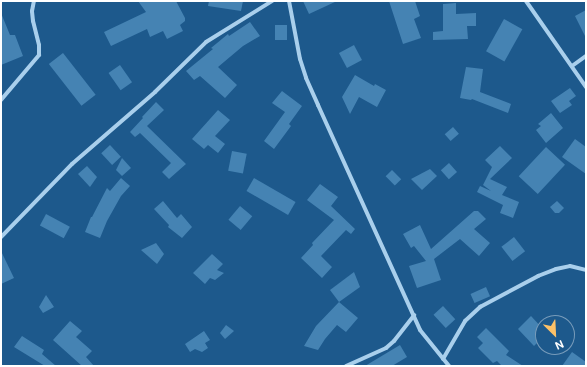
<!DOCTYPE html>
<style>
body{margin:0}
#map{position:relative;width:587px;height:367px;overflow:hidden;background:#1d598c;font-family:"DM Sans",sans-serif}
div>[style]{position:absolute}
.building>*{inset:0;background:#4583b3;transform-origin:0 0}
.minor>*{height:4px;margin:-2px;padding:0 2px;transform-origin:2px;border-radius:2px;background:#a9cfec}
span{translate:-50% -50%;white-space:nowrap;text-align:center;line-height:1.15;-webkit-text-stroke:3px #1d598c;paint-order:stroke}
.frame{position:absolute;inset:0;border:2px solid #fff;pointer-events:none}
.north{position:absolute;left:535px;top:315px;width:40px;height:40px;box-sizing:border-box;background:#1d598c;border:1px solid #779bba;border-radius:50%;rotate:156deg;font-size:11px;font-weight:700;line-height:16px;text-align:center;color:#fff}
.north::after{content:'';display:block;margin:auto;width:14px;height:18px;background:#fcc168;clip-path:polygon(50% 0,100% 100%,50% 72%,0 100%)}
</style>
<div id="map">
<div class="building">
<div style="clip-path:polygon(138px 1px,176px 1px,185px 18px,185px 21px,180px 25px,183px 31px,167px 39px,163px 31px,150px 37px,147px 29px,111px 46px,104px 32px,146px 12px)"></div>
<div style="clip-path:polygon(209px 1px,243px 1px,241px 11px,208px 6px)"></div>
<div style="clip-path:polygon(303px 1px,337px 1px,309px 14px)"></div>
<div style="clip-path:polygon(389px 1px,415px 1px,420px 16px,414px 19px,421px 38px,403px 44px)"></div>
<div style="clip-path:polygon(456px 3px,456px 14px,476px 13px,476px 26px,467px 26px,468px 39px,433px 40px,433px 32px,443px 31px,443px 4px)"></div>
<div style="clip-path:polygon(586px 10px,586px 38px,575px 16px)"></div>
<div style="clip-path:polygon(1px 13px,10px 35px,15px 35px,23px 56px,1px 65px)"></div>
<div style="left:504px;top:19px;width:21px;height:37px;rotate:29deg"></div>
<div style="clip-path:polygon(250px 22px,260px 36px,243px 46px,218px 67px,237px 85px,225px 98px,200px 76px,194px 80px,186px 71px,213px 49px,211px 48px,228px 34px,229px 36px)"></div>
<div style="left:275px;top:25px;width:12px;height:15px"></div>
<div style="left:354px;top:45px;width:17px;height:17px;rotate:62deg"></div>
<div style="left:63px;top:53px;width:53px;height:18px;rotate:52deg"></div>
<div style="left:120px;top:65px;width:21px;height:14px;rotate:55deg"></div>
<div style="clip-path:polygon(466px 67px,483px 69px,480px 92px,511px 104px,508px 113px,472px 99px,471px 100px,460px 98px)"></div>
<div style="clip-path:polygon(355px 75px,374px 86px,375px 84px,386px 90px,377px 107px,359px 97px,350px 114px,342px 97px)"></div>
<div style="clip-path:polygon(570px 88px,576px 96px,569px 101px,572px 105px,560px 113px,551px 101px)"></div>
<div style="clip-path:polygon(282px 91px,302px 106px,289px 124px,291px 126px,274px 149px,264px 141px,285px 112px,272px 103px)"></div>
<div style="clip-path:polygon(156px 102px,164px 110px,147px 126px,186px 164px,169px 179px,162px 172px,171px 163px,140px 133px,135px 137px,130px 132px,143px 118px,142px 117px)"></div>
<div style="clip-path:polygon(218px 110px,230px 120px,215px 136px,225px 144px,218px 153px,208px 145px,204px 149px,192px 139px)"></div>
<div style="clip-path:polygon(551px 113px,563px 128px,546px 143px,536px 130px,541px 126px,538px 124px)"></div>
<div style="left:453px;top:127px;width:9px;height:11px;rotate:49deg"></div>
<div style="clip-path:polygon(575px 139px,586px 147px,586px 174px,562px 157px)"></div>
<div style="left:110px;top:145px;width:16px;height:12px;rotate:47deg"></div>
<div style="clip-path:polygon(500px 146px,512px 158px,490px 179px,507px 187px,502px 195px,519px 202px,513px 218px,500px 213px,503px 205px,477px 192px,480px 186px,491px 191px,483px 185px,492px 167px,485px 160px)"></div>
<div style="left:546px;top:147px;width:26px;height:40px;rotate:43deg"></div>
<div style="left:232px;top:151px;width:15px;height:20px;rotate:11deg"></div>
<div style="clip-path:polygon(122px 158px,131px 168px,122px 176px,116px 170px)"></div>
<div style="left:449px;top:163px;width:12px;height:11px;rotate:48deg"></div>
<div style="clip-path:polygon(87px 166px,97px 177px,90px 187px,78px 174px)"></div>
<div style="clip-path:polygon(430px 169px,437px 176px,422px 190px,411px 179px)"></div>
<div style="left:392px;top:170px;width:13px;height:9px;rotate:45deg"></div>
<div style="clip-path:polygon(121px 178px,130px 186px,121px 196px,107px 221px,100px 238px,85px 232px,91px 217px,92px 217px,107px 188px,110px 191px)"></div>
<div style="left:254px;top:178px;width:48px;height:15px;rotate:30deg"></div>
<div style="clip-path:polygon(320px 184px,338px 197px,331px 206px,355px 229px,351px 234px,346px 230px,321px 256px,332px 267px,322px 278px,301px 258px,313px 245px,312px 243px,334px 220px,307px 200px)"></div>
<div style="clip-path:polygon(163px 201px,177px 218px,181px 214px,192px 227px,182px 238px,168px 227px,169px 225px,154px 209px)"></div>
<div style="clip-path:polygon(557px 201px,564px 208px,559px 213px,555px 213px,550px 207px)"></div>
<div style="left:240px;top:206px;width:16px;height:18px;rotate:40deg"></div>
<div style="clip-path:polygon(474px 211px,478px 211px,486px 219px,474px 229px,490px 243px,479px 256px,460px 239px,434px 259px,441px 280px,417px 288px,409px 266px,426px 261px,414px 246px,411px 248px,403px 234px,420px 225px,431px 249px)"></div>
<div style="left:46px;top:214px;width:27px;height:13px;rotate:28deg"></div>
<div style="left:514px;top:237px;width:18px;height:16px;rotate:52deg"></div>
<div style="clip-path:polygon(156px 243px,164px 254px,157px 264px,141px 250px)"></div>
<div style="clip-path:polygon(1px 251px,14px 278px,1px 284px)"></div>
<div style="clip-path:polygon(212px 254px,223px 264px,217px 270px,224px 273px,215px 280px,210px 278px,205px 284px,193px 273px)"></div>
<div style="clip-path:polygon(354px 272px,360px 287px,339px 302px,330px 290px)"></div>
<div style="left:486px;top:287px;width:10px;height:17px;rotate:66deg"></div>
<div style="clip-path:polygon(46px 295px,54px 307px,43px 313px,39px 307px)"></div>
<div style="clip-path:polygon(339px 302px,358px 318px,346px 332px,337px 325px,325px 339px,318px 350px,304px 346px,316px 326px)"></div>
<div style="left:443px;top:306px;width:18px;height:13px;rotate:47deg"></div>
<div style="clip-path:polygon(531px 316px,543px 329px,543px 337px,534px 346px,518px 329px)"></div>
<div style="clip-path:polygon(70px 321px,82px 331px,76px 337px,92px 351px,86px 357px,94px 366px,82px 366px,53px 340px)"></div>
<div style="clip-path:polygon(226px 325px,234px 331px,225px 339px,220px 333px)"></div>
<div style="clip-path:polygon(486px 328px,509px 351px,506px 355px,523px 366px,502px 366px,497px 361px,493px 363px,478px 348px,483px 343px,477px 337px)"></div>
<div style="clip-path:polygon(204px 331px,210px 340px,205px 343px,208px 348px,202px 352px,195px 349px,190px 352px,185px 344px)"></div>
<div style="clip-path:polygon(22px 336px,44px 350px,42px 354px,56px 366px,45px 366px,14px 347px)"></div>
<div style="clip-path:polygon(400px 345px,407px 357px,392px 366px,365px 366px)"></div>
<div style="clip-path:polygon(572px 352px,586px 362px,586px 366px,562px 366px)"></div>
</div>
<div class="minor">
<div style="left:289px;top:1px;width:59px;rotate:79.3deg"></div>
<div style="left:300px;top:59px;width:20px;rotate:72deg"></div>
<div style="left:306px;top:78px;width:30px;rotate:66deg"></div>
<div style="left:318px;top:105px;width:247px;rotate:65.6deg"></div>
<div style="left:420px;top:330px;width:46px;rotate:51.1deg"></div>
<div style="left:526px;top:1px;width:105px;rotate:55.1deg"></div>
<div style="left:572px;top:66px;width:17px;rotate:-36deg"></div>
<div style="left:1px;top:100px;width:59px;rotate:-49.8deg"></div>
<div style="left:39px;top:55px;width:10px;rotate:-90deg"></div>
<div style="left:39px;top:45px;width:25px;rotate:-104deg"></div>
<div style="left:33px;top:21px;width:10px;rotate:-96deg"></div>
<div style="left:32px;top:11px;width:10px;rotate:-79deg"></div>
<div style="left:1px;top:237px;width:102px;rotate:-45.8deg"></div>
<div style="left:72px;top:164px;width:110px;rotate:-40.9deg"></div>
<div style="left:155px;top:92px;width:71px;rotate:-44.4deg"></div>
<div style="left:206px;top:42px;width:78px;rotate:-31.8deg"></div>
<div style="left:443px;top:359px;width:44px;rotate:-59.9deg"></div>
<div style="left:465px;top:321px;width:21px;rotate:-43deg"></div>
<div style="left:480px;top:307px;width:66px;rotate:-28.1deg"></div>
<div style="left:538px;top:276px;width:19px;rotate:-21deg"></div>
<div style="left:556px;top:269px;width:14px;rotate:-12deg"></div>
<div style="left:570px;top:266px;width:16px;rotate:14deg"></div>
<div style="left:346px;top:366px;width:44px;rotate:-24.2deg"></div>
<div style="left:386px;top:348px;width:11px;rotate:-41deg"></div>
<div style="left:394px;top:341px;width:33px;rotate:-52deg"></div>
</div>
<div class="frame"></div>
<div class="north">N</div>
</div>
